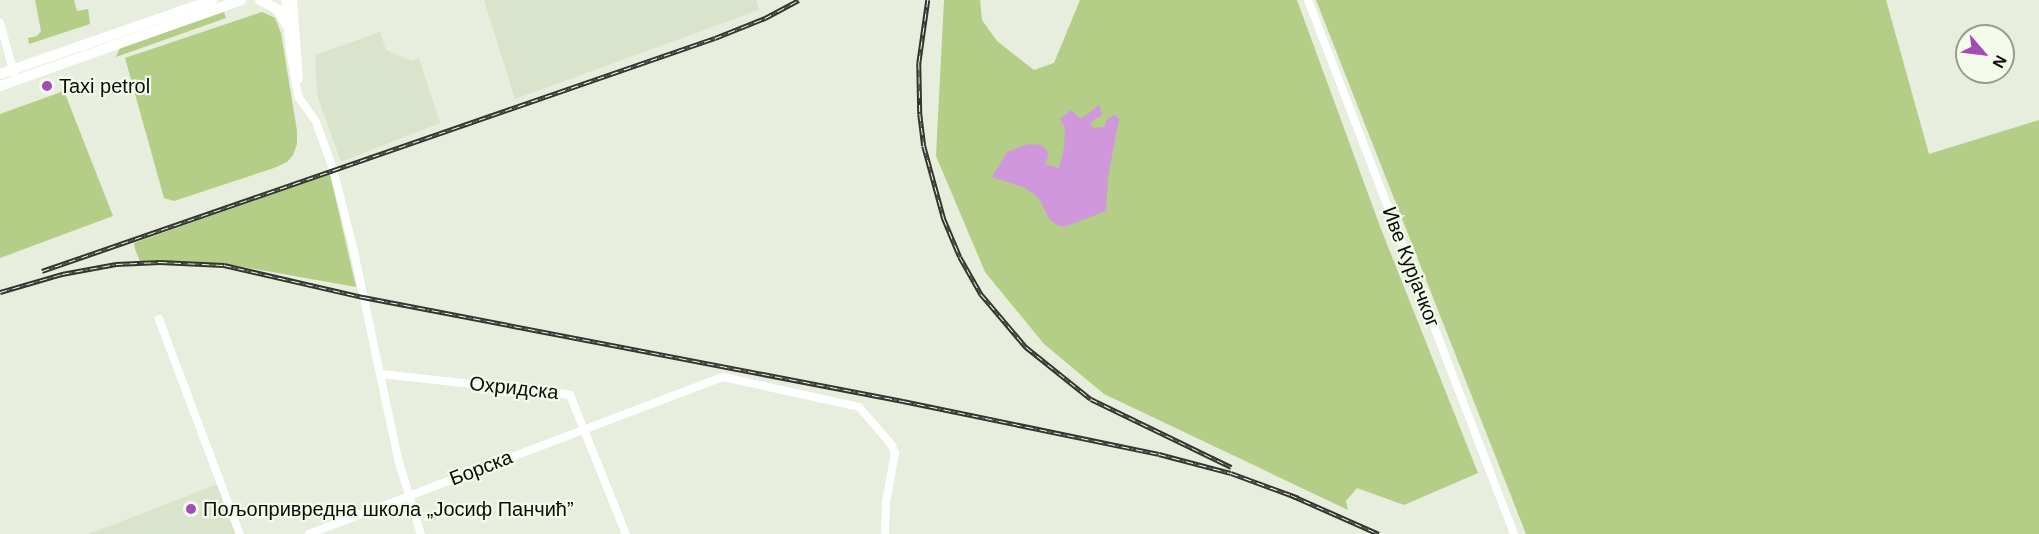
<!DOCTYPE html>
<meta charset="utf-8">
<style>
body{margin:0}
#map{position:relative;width:2039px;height:534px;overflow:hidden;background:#e7eede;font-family:Helvetica,sans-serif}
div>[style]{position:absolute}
.built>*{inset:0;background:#dae3cc}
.green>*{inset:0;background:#b4cd87}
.water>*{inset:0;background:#d197dd}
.street>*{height:8px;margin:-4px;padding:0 4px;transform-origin:4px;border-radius:4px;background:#fff}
.secondary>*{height:10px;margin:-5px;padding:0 5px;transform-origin:5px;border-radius:5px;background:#fff}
.rail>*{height:4.5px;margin-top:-2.25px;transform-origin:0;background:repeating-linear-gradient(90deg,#f5fbeb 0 7px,#33362f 0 14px);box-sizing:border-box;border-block:2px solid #33362f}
.dots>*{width:16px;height:16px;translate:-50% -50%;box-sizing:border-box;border:3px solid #f5fbeb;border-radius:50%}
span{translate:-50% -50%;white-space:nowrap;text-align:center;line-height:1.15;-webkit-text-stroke:4.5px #f5fbeb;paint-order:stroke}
.poi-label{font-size:20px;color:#0b0d08}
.left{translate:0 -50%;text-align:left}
.street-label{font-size:20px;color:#0b0d08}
.north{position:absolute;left:1955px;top:24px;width:60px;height:60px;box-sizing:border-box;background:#f5fbeb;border:2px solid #979c90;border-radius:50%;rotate:118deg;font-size:16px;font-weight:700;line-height:24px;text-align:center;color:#0b0d08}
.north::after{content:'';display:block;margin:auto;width:21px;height:27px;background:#a54bb7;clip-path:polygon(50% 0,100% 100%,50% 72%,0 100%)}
</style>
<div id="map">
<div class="built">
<div style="clip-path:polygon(484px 0,756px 0,759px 10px,515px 99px)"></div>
<div style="clip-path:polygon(380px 32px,386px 50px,411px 61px,419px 58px,440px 123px,341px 162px,317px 95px,315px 55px)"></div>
<div style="clip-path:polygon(218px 484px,237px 534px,89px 534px)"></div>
</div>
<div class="green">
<div style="clip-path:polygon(35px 0,74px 0,77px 11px,88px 9px,90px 24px,29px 44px,28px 38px,37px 36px,41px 31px)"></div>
<div style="clip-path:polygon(944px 0,980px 0,982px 20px,997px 41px,1034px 70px,1054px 63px,1080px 0,1297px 0,1381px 229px,1478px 473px,1404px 505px,1357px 488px,1346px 501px,1348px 510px,1104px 394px,1044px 344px,985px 272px,936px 156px)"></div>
<div style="clip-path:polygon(1316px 0,1886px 0,1929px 154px,2039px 120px,2039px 534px,1526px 534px)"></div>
<div style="clip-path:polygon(224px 12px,226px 18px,116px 57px,120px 48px)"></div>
<div style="clip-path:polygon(262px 12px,275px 18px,281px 33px,297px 131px,297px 144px,293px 155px,287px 162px,274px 168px,174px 201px,164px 198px,125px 58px)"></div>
<div style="clip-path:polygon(64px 91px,113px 216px,0 258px,0 114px)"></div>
<div style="clip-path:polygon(330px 174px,356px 287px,238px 266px,140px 261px,135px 249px,134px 243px)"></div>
</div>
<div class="water">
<div style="clip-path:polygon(1099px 105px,1102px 115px,1090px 123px,1094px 128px,1104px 127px,1108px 118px,1115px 115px,1119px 119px,1108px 177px,1106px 211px,1064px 227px,1057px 225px,1050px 220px,1038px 197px,1023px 187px,992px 177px,1007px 152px,1028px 144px,1042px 145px,1049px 154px,1045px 164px,1059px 168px,1064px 148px,1065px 128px,1060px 119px,1071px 110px,1081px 119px)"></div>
</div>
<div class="street">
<div style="left:285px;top:0;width:50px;rotate:84.3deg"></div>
<div style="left:290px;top:50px;width:47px;rotate:80.1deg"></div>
<div style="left:298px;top:96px;width:32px;rotate:55deg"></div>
<div style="left:316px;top:122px;width:50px;rotate:70.1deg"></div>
<div style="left:333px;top:169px;width:81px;rotate:75.6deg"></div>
<div style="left:353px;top:247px;width:217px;rotate:78deg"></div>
<div style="left:398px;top:459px;width:78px;rotate:73deg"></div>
<div style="left:293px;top:0;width:79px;rotate:85.7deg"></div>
<div style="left:1308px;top:0;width:572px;rotate:68.9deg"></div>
<div style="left:0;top:23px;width:52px;rotate:74.4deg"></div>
<div style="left:159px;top:319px;width:230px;rotate:69.4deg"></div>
<div style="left:381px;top:374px;width:190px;rotate:6.3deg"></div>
<div style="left:570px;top:395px;width:150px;rotate:68.1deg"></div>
<div style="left:309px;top:534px;width:443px;rotate:-20.8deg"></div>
<div style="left:723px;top:377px;width:139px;rotate:12.4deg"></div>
<div style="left:859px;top:407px;width:49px;rotate:49.1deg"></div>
<div style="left:891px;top:444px;width:10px;rotate:66deg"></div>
<div style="left:895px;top:453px;width:50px;rotate:100.4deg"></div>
<div style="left:886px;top:502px;width:32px;rotate:92deg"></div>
</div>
<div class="secondary">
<div style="left:260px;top:0;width:19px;rotate:28deg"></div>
<div style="left:277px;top:9px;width:19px;rotate:58deg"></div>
<div style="left:0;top:74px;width:225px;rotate:-19.2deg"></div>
<div style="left:0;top:86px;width:256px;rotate:-19.6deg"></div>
</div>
<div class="rail">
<div style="left:928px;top:0;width:64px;rotate:98.1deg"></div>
<div style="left:919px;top:63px;width:51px;rotate:88.9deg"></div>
<div style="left:920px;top:114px;width:32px;rotate:83deg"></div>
<div style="left:924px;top:146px;width:76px;rotate:74.7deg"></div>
<div style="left:944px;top:219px;width:41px;rotate:67.2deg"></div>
<div style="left:960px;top:257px;width:43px;rotate:60.4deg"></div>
<div style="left:981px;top:294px;width:70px;rotate:49.7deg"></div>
<div style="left:1026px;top:347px;width:83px;rotate:38.7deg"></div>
<div style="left:1091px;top:399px;width:156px;rotate:25.9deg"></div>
<div style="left:42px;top:271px;width:712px;rotate:-19.1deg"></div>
<div style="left:715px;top:38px;width:54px;rotate:-21.8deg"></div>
<div style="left:765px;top:18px;width:38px;rotate:-28deg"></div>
<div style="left:0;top:292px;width:65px;rotate:-16.2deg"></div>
<div style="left:62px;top:274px;width:55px;rotate:-10.5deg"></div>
<div style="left:116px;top:264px;width:44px;rotate:-2.6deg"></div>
<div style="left:160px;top:262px;width:64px;rotate:2.7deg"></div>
<div style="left:224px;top:265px;width:143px;rotate:13deg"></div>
<div style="left:363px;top:297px;width:550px;rotate:10.9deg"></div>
<div style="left:903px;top:401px;width:261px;rotate:11.7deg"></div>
<div style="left:1159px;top:454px;width:74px;rotate:14.8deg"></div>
<div style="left:1231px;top:473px;width:72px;rotate:20.2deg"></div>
<div style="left:1291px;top:495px;width:96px;rotate:23.9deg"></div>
</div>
<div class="dots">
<div style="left:47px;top:86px;background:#a54bb7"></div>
<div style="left:191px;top:509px;background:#a54bb7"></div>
</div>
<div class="poi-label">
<span class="left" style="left:59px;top:86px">Taxi petrol</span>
<span class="left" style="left:203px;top:509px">Пољопривредна школа „Јосиф Панчић”</span>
</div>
<div class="street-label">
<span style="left:1411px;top:267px;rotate:69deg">Иве Курјачког</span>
<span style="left:514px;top:388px;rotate:6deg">Охридска</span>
<span style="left:481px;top:468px;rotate:-21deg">Борска</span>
</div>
<div class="north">N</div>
</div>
